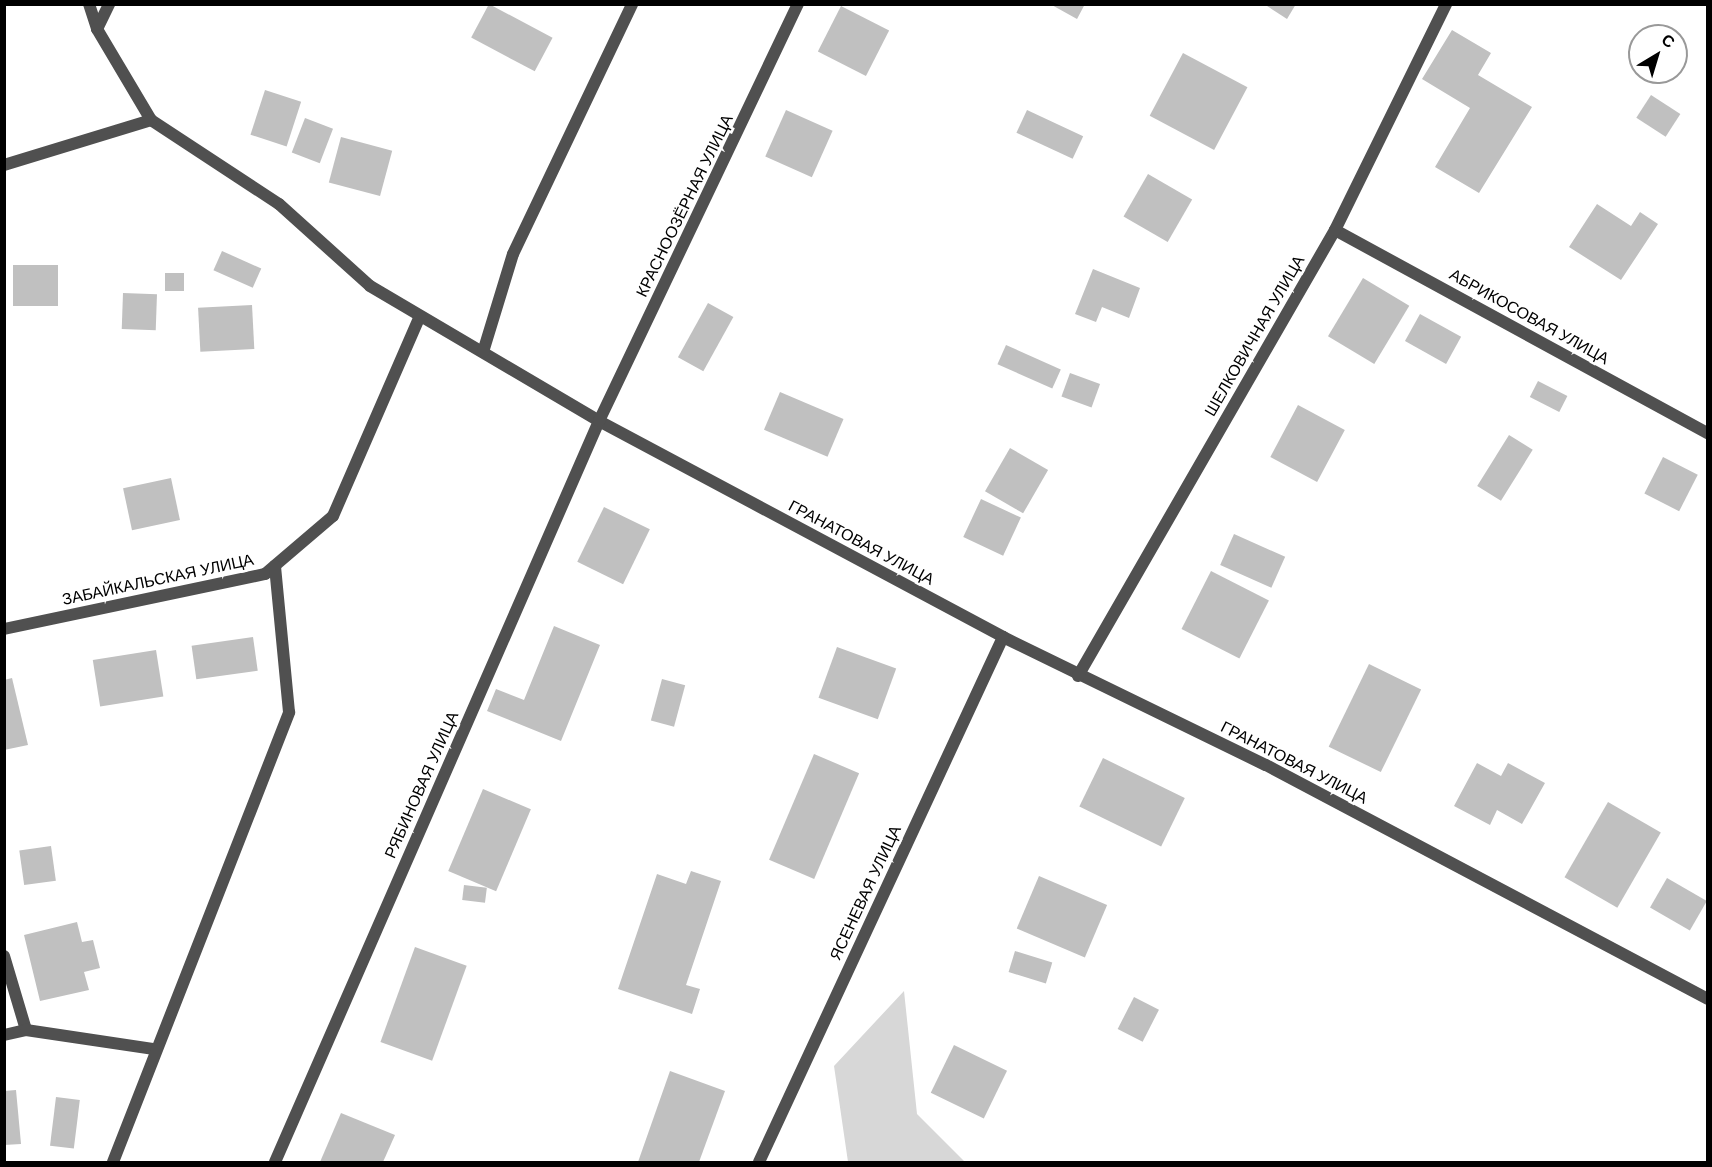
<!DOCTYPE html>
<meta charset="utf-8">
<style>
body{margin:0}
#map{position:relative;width:1712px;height:1167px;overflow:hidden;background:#fff;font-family:"DM Sans",sans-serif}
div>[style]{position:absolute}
.green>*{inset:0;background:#d7d7d7}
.building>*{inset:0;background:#c0c0c0;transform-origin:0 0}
.minor>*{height:12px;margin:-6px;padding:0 6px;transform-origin:6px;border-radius:6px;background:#505050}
span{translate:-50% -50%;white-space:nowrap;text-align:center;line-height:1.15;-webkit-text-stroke:5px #fff;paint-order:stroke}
.street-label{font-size:16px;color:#000}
.frame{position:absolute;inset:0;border:6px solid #000;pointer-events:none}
.north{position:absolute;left:1628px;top:24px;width:60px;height:60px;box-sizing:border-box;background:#fff;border:2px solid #999;border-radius:50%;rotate:38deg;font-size:16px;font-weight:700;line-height:24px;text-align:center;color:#000}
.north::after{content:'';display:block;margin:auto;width:21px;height:27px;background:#000;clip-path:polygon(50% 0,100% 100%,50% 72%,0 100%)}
</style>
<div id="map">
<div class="green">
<div style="clip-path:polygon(904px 991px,917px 1114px,965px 1162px,848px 1162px,834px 1066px)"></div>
</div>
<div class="building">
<div style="left:489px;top:4px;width:72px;height:38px;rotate:28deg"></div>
<div style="clip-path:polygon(1050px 4px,1085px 4px,1077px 19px)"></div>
<div style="clip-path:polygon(1264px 4px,1296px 4px,1287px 19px)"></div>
<div style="left:841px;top:6px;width:54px;height:51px;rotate:27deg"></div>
<div style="clip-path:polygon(1452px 30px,1491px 53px,1478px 75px,1532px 107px,1479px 193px,1435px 167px,1470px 108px,1422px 79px)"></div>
<div style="left:1183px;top:53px;width:73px;height:71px;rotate:28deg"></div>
<div style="left:265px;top:90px;width:38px;height:47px;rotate:18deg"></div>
<div style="left:1651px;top:95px;width:35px;height:27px;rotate:33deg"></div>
<div style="left:786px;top:110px;width:51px;height:51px;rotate:24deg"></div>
<div style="left:1027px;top:110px;width:62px;height:25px;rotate:25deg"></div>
<div style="left:305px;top:118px;width:30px;height:37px;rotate:21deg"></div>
<div style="left:341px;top:137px;width:53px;height:47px;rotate:15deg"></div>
<div style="left:1148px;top:174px;width:51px;height:49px;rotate:30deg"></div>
<div style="clip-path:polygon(1597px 204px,1631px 226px,1640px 212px,1658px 224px,1621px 280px,1569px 247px)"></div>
<div style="left:222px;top:251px;width:43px;height:21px;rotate:24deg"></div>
<div style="left:13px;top:265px;width:45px;height:41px"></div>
<div style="clip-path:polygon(1093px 269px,1140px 288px,1129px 318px,1102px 307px,1096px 322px,1075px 314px)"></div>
<div style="left:165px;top:273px;width:19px;height:18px"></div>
<div style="left:1363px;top:278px;width:54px;height:68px;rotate:31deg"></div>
<div style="left:123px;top:293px;width:34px;height:36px;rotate:2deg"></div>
<div style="left:708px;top:303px;width:29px;height:62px;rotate:29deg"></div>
<div style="left:252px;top:305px;width:44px;height:54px;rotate:87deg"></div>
<div style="left:1420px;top:314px;width:47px;height:31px;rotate:29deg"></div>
<div style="left:1006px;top:345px;width:60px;height:21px;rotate:24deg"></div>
<div style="left:1070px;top:373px;width:32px;height:25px;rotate:20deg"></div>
<div style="left:1538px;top:381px;width:33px;height:18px;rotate:27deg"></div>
<div style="left:780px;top:392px;width:69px;height:41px;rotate:23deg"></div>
<div style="left:1298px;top:405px;width:53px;height:59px;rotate:28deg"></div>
<div style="left:1509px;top:435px;width:28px;height:60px;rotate:32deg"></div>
<div style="left:1010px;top:448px;width:44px;height:50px;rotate:30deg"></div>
<div style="left:1663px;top:457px;width:39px;height:41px;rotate:27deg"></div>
<div style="left:171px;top:478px;width:43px;height:49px;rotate:78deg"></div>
<div style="left:981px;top:499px;width:44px;height:42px;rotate:25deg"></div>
<div style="left:604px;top:507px;width:51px;height:61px;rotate:26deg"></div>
<div style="left:1234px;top:534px;width:56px;height:34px;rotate:24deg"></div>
<div style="left:1211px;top:571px;width:65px;height:65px;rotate:27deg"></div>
<div style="clip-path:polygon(554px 626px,600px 645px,561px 741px,487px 711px,496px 689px,524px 700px)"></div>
<div style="left:253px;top:637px;width:34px;height:62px;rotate:82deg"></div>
<div style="left:837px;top:647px;width:63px;height:54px;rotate:20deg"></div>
<div style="left:156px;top:650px;width:47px;height:64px;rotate:81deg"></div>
<div style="left:1369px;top:664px;width:58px;height:92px;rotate:26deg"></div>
<div style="clip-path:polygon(12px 678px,28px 745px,4px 750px,4px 680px)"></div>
<div style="left:662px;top:679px;width:24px;height:43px;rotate:15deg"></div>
<div style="left:814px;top:754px;width:49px;height:115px;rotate:23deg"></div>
<div style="left:1103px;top:758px;width:91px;height:54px;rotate:26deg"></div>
<div style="clip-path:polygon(1477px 763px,1501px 776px,1508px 763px,1545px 783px,1522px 824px,1497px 810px,1490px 825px,1454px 806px)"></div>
<div style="left:483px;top:789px;width:52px;height:89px;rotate:23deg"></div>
<div style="left:1608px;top:802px;width:61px;height:87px;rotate:30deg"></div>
<div style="left:51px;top:846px;width:35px;height:32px;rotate:82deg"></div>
<div style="clip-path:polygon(691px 871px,721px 881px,686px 985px,700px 989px,692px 1014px,618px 989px,657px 874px,686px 884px)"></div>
<div style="left:1039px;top:876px;width:74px;height:57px;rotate:23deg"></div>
<div style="left:1667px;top:878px;width:46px;height:34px;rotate:30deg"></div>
<div style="left:464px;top:885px;width:23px;height:15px;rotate:7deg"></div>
<div style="clip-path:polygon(77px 922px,82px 942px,93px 940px,100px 968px,84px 972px,89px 990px,40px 1001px,24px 935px)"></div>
<div style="left:415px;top:947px;width:55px;height:101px;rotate:20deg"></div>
<div style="left:1015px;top:951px;width:39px;height:22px;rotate:17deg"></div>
<div style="left:1134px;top:997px;width:28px;height:36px;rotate:27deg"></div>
<div style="left:954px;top:1045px;width:59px;height:53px;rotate:26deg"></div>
<div style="clip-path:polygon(670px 1071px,725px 1091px,699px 1162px,638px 1162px)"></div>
<div style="clip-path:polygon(16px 1090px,21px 1144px,4px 1145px,4px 1091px)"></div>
<div style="left:56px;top:1097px;width:24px;height:49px;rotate:7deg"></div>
<div style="clip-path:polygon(341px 1113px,395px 1135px,383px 1162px,320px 1162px)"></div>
</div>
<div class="minor">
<div style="left:89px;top:4px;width:26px;rotate:72deg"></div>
<div style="left:97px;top:29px;width:106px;rotate:59.3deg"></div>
<div style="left:151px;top:120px;width:153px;rotate:33.3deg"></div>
<div style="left:279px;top:204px;width:122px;rotate:42deg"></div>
<div style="left:370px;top:286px;width:266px;rotate:30.5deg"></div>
<div style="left:599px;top:421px;width:458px;rotate:28.1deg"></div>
<div style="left:1003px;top:637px;width:292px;rotate:26deg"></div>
<div style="left:1266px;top:765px;width:500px;rotate:27.9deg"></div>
<div style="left:97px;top:29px;width:28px;rotate:-64deg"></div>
<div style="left:4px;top:165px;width:154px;rotate:-17deg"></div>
<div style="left:1335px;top:230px;width:425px;rotate:28.6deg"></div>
<div style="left:483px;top:352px;width:102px;rotate:-73deg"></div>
<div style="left:513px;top:254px;width:277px;rotate:-64.5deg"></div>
<div style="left:4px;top:629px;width:267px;rotate:-11.9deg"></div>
<div style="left:265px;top:574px;width:89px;rotate:-40.5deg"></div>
<div style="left:333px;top:516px;width:218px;rotate:-66.5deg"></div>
<div style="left:1078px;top:676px;width:515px;rotate:-60.05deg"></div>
<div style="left:1335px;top:230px;width:252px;rotate:-63.8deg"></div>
<div style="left:4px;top:956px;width:77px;rotate:73.4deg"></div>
<div style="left:4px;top:1035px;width:23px;rotate:-13deg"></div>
<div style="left:26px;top:1030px;width:128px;rotate:8.5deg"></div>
<div style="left:113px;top:1162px;width:483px;rotate:-68.6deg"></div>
<div style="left:289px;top:712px;width:147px;rotate:-95.5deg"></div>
<div style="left:275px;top:1162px;width:809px;rotate:-66.38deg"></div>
<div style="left:599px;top:421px;width:462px;rotate:-64.5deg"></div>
<div style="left:759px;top:1162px;width:579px;rotate:-65.07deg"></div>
</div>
<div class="street-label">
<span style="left:685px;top:206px;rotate:-64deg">КРАСНООЗЁРНАЯ УЛИЦА</span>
<span style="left:1529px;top:317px;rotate:29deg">АБРИКОСОВАЯ УЛИЦА</span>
<span style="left:1255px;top:336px;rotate:-60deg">ШЕЛКОВИЧНАЯ УЛИЦА</span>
<span style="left:861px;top:543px;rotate:28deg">ГРАНАТОВАЯ УЛИЦА</span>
<span style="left:158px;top:580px;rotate:-12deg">ЗАБАЙКАЛЬСКАЯ УЛИЦА</span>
<span style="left:1294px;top:763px;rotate:27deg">ГРАНАТОВАЯ УЛИЦА</span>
<span style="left:422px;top:785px;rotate:-66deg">РЯБИНОВАЯ УЛИЦА</span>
<span style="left:866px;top:893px;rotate:-65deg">ЯСЕНЕВАЯ УЛИЦА</span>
</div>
<div class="frame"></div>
<div class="north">С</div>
</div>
